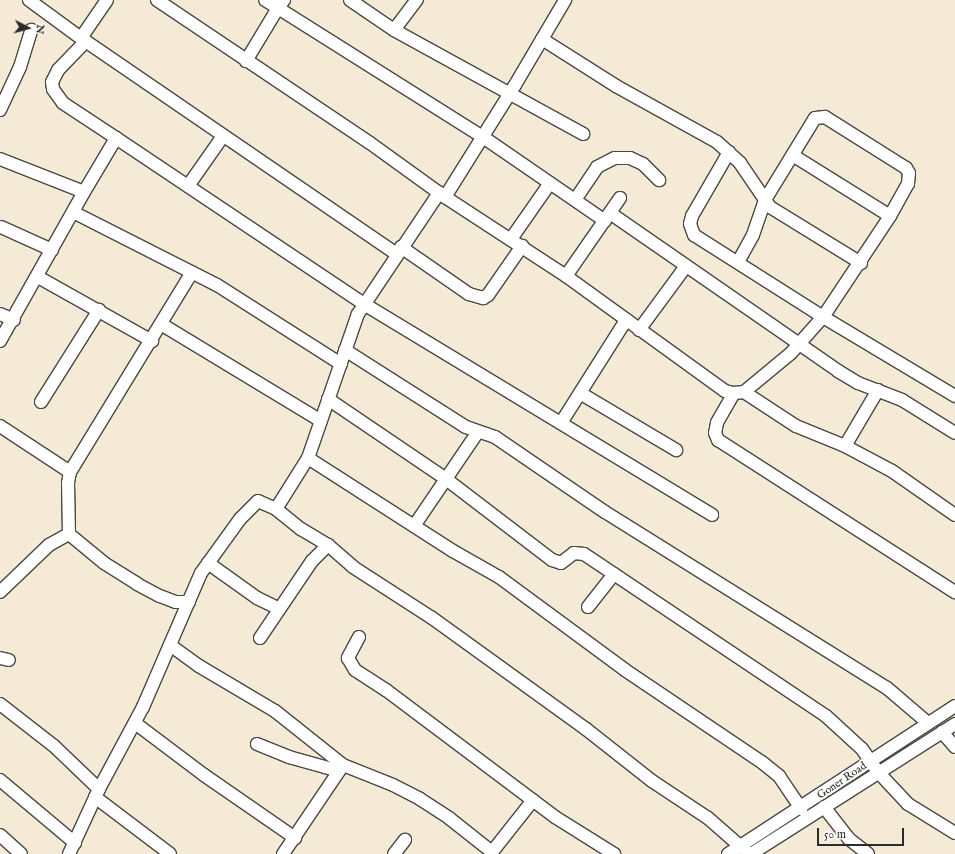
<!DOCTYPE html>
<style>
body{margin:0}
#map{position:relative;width:955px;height:854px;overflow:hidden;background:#f5ead5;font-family:"IM FELL English",serif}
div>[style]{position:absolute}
.roads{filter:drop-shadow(1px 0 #494844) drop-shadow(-1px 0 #494844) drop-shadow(0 1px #494844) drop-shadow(0 -1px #494844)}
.minor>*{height:12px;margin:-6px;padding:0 6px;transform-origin:6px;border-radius:6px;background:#fff}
span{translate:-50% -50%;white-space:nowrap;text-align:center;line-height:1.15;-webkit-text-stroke:4px #fdfcf7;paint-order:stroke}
.street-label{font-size:11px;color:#2b2b2b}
.north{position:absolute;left:8px;top:8px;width:40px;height:40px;-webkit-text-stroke:3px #fdfcf7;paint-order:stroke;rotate:96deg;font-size:11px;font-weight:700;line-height:16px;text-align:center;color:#2b2b2b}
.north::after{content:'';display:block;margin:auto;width:14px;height:18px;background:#2b2b2b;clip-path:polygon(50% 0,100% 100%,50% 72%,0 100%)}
.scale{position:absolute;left:817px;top:828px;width:87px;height:18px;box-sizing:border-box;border:2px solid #2b2b2b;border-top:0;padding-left:5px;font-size:12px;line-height:14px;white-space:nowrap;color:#2b2b2b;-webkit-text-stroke:3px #fdfcf7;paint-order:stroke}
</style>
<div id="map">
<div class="roads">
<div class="minor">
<div style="left:29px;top:0;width:64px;rotate:36.2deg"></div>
<div style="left:107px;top:0;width:46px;rotate:124.4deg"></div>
<div style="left:81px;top:38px;width:382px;rotate:34.4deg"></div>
<div style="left:157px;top:0;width:257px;rotate:33.9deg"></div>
<div style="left:370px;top:143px;width:92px;rotate:35.8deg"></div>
<div style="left:445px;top:197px;width:145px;rotate:33.1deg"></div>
<div style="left:566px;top:276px;width:196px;rotate:35.9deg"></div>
<div style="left:725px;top:391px;width:9px;rotate:13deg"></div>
<div style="left:734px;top:393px;width:10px;rotate:-6deg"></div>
<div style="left:744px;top:392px;width:61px;rotate:-39.7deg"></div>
<div style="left:791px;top:353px;width:48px;rotate:-48.4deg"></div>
<div style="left:823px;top:317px;width:121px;rotate:-56.4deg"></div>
<div style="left:890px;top:216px;width:37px;rotate:-61deg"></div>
<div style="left:908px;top:184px;width:11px;rotate:-85deg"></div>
<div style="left:909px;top:173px;width:6px;rotate:-121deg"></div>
<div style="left:906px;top:168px;width:96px;rotate:-147.8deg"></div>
<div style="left:825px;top:117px;width:10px;rotate:174deg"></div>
<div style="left:815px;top:118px;width:96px;rotate:121.4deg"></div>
<div style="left:765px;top:200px;width:37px;rotate:109deg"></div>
<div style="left:753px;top:235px;width:31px;rotate:119deg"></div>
<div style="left:284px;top:0;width:10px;rotate:127deg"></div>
<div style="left:278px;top:8px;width:242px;rotate:32.2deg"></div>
<div style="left:483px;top:137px;width:148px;rotate:34.5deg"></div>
<div style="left:350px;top:0;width:53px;rotate:34.3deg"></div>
<div style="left:394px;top:30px;width:216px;rotate:28.8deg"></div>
<div style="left:394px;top:30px;width:38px;rotate:-53deg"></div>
<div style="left:542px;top:39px;width:88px;rotate:32.4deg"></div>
<div style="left:616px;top:86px;width:115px;rotate:29deg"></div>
<div style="left:717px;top:142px;width:31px;rotate:42deg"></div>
<div style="left:740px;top:163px;width:53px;rotate:55.7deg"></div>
<div style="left:770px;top:207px;width:107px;rotate:31.6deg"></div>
<div style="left:246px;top:61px;width:62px;rotate:-58.9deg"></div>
<div style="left:278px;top:8px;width:15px;rotate:-148deg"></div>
<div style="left:0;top:110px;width:47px;rotate:-65.1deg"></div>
<div style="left:20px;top:67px;width:39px;rotate:-73deg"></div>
<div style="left:116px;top:138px;width:298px;rotate:33.8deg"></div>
<div style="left:364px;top:304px;width:407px;rotate:31.2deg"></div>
<div style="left:729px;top:152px;width:74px;rotate:120deg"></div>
<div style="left:692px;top:216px;width:8px;rotate:104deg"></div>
<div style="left:690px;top:224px;width:12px;rotate:70deg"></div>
<div style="left:694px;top:235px;width:153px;rotate:32.4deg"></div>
<div style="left:823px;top:317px;width:154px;rotate:30.9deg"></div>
<div style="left:794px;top:156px;width:113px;rotate:32deg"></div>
<div style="left:0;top:159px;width:90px;rotate:21.4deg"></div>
<div style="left:84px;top:192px;width:63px;rotate:-59.3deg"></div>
<div style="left:116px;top:138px;width:64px;rotate:-146.6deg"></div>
<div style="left:63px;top:103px;width:17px;rotate:-126deg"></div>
<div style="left:53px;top:89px;width:7px;rotate:-98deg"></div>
<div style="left:52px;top:82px;width:13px;rotate:-63deg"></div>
<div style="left:58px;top:70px;width:40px;rotate:-46deg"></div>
<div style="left:188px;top:186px;width:61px;rotate:-55deg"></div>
<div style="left:445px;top:197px;width:132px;rotate:-58deg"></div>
<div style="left:515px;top:85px;width:99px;rotate:-59.5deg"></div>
<div style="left:575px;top:200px;width:40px;rotate:-56deg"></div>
<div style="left:597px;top:167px;width:20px;rotate:-27deg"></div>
<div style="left:615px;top:158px;width:15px"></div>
<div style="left:630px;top:158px;width:14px;rotate:25deg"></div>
<div style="left:643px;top:164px;width:23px;rotate:45deg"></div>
<div style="left:73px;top:212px;width:161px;rotate:26.9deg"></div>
<div style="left:217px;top:285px;width:147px;rotate:32.5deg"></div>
<div style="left:610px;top:213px;width:277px;rotate:34.7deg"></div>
<div style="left:838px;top:371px;width:23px;rotate:31deg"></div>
<div style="left:858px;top:383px;width:47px;rotate:21.1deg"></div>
<div style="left:902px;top:400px;width:62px;rotate:31.9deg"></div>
<div style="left:1px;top:227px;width:56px;rotate:24.3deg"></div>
<div style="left:511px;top:239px;width:68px;rotate:-55.1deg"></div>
<div style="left:401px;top:247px;width:83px;rotate:34.7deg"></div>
<div style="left:469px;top:294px;width:15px;rotate:16deg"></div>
<div style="left:483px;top:298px;width:6px;rotate:-31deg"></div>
<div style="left:488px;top:295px;width:60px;rotate:-55.2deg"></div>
<div style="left:566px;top:276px;width:95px;rotate:-55.3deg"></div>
<div style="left:38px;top:277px;width:131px;rotate:29.3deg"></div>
<div style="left:0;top:314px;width:15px;rotate:23deg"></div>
<div style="left:161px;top:324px;width:187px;rotate:31.2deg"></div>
<div style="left:639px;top:330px;width:79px;rotate:-53.7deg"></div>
<div style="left:0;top:341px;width:171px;rotate:-60.6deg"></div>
<div style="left:345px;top:350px;width:143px;rotate:32.5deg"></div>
<div style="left:466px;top:427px;width:31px;rotate:19deg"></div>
<div style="left:495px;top:437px;width:133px;rotate:34.3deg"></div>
<div style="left:605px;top:512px;width:332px;rotate:32deg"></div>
<div style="left:887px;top:688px;width:54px;rotate:40.5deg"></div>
<div style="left:744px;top:392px;width:62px;rotate:33.2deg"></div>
<div style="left:796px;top:426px;width:53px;rotate:22.2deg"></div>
<div style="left:845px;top:446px;width:53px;rotate:28deg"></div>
<div style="left:892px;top:471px;width:77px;rotate:34.9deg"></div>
<div style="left:580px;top:393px;width:112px;rotate:30.7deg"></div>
<div style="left:734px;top:393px;width:34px;rotate:120deg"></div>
<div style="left:717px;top:423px;width:10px;rotate:101deg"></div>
<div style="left:715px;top:433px;width:8px;rotate:67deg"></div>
<div style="left:718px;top:440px;width:282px;rotate:32.7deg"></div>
<div style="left:328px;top:399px;width:143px;rotate:34.1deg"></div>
<div style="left:446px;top:479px;width:133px;rotate:37.4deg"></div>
<div style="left:552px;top:560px;width:9px;rotate:18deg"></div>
<div style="left:561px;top:563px;width:16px;rotate:-38deg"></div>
<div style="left:574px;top:553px;width:10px;rotate:6deg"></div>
<div style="left:584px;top:554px;width:291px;rotate:33.8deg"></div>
<div style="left:826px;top:716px;width:49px;rotate:42.5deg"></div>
<div style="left:862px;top:749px;width:28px;rotate:55deg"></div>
<div style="left:878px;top:772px;width:44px;rotate:46.8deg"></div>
<div style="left:908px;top:804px;width:55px;rotate:31.7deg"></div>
<div style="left:41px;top:402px;width:109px;rotate:-57.8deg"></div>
<div style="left:561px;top:423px;width:122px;rotate:-57.7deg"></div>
<div style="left:0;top:426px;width:84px;rotate:33.3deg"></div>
<div style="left:845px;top:446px;width:65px;rotate:-59.5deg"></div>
<div style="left:308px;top:458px;width:172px;rotate:32.7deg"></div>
<div style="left:453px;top:551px;width:53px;rotate:29.5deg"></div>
<div style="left:499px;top:577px;width:157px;rotate:36.4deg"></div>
<div style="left:625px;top:670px;width:166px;rotate:34deg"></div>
<div style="left:763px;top:763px;width:21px;rotate:39deg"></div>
<div style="left:779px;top:776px;width:40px;rotate:56deg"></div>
<div style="left:276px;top:509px;width:60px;rotate:-57.9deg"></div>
<div style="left:308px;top:458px;width:152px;rotate:-70.9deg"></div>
<div style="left:358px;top:314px;width:146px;rotate:-56.2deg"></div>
<div style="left:414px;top:526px;width:114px;rotate:-55.8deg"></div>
<div style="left:69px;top:534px;width:51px;rotate:-91.1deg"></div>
<div style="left:68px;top:483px;width:11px;rotate:-80deg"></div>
<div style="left:70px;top:472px;width:234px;rotate:-58.6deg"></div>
<div style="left:208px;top:563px;width:60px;rotate:35.5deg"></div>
<div style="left:257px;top:598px;width:25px;rotate:26deg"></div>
<div style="left:0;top:592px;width:68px;rotate:-43.8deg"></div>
<div style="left:49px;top:545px;width:23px;rotate:-29deg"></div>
<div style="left:69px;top:534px;width:45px;rotate:39.6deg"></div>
<div style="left:104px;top:563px;width:39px;rotate:32deg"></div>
<div style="left:137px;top:584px;width:26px;rotate:28deg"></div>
<div style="left:160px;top:596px;width:17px;rotate:21deg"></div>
<div style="left:176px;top:602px;width:13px"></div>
<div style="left:588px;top:607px;width:42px;rotate:-51.8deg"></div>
<div style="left:359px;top:637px;width:24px;rotate:118deg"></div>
<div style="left:348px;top:658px;width:14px;rotate:60deg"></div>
<div style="left:355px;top:670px;width:37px;rotate:33deg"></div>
<div style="left:386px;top:690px;width:211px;rotate:36.9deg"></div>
<div style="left:555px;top:817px;width:70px;rotate:32.1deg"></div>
<div style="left:260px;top:638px;width:93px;rotate:-56deg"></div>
<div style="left:312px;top:561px;width:23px;rotate:-45deg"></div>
<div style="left:170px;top:645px;width:36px;rotate:36deg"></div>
<div style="left:199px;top:666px;width:88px;rotate:30.6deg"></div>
<div style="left:275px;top:711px;width:87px;rotate:38.5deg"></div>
<div style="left:343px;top:765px;width:54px;rotate:21.8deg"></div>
<div style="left:393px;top:785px;width:30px;rotate:27deg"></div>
<div style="left:420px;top:799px;width:35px;rotate:33deg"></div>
<div style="left:449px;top:818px;width:55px;rotate:38.3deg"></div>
<div style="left:492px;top:852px;width:66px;rotate:-51.7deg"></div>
<div style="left:0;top:658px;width:9px;rotate:13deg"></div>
<div style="left:0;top:704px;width:68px;rotate:37.9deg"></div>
<div style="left:54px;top:746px;width:62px;rotate:43.7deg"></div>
<div style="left:135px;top:723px;width:86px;rotate:37deg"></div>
<div style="left:204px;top:775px;width:111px;rotate:34.7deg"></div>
<div style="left:942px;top:732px;width:20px;rotate:49deg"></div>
<div style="left:257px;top:744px;width:35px;rotate:22deg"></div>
<div style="left:289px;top:757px;width:52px;rotate:15.6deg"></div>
<div style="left:0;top:780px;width:98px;rotate:40deg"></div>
<div style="left:95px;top:797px;width:94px;rotate:37.2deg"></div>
<div style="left:824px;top:807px;width:41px;rotate:52deg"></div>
<div style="left:849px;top:839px;width:24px;rotate:38deg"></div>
<div style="left:0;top:835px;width:28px;rotate:42deg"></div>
<div style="left:69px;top:854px;width:72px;rotate:-65.2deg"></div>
<div style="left:99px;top:789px;width:93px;rotate:-61.8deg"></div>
<div style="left:143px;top:707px;width:146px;rotate:-66.6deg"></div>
<div style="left:201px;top:573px;width:67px;rotate:-54.2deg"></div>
<div style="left:240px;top:519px;width:25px;rotate:-45deg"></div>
<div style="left:258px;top:501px;width:20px;rotate:24deg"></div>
<div style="left:276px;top:509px;width:32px;rotate:39deg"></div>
<div style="left:301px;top:529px;width:31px;rotate:31deg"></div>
<div style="left:328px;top:545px;width:33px;rotate:41deg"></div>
<div style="left:353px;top:567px;width:94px;rotate:32.8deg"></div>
<div style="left:432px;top:618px;width:190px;rotate:35.8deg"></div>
<div style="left:586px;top:729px;width:84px;rotate:38.2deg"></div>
<div style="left:652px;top:781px;width:67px;rotate:33.5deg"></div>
<div style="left:708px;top:818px;width:55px;rotate:41.3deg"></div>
<div style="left:283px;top:854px;width:107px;rotate:-56deg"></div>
<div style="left:394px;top:854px;width:18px;rotate:-52deg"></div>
<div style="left:728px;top:854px;width:271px;rotate:-33.1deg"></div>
<div style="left:751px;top:854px;width:242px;rotate:-32.5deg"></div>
</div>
</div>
<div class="street-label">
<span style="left:842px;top:781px;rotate:-34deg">Goner Road</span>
</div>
<div class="north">N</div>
<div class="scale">50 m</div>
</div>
